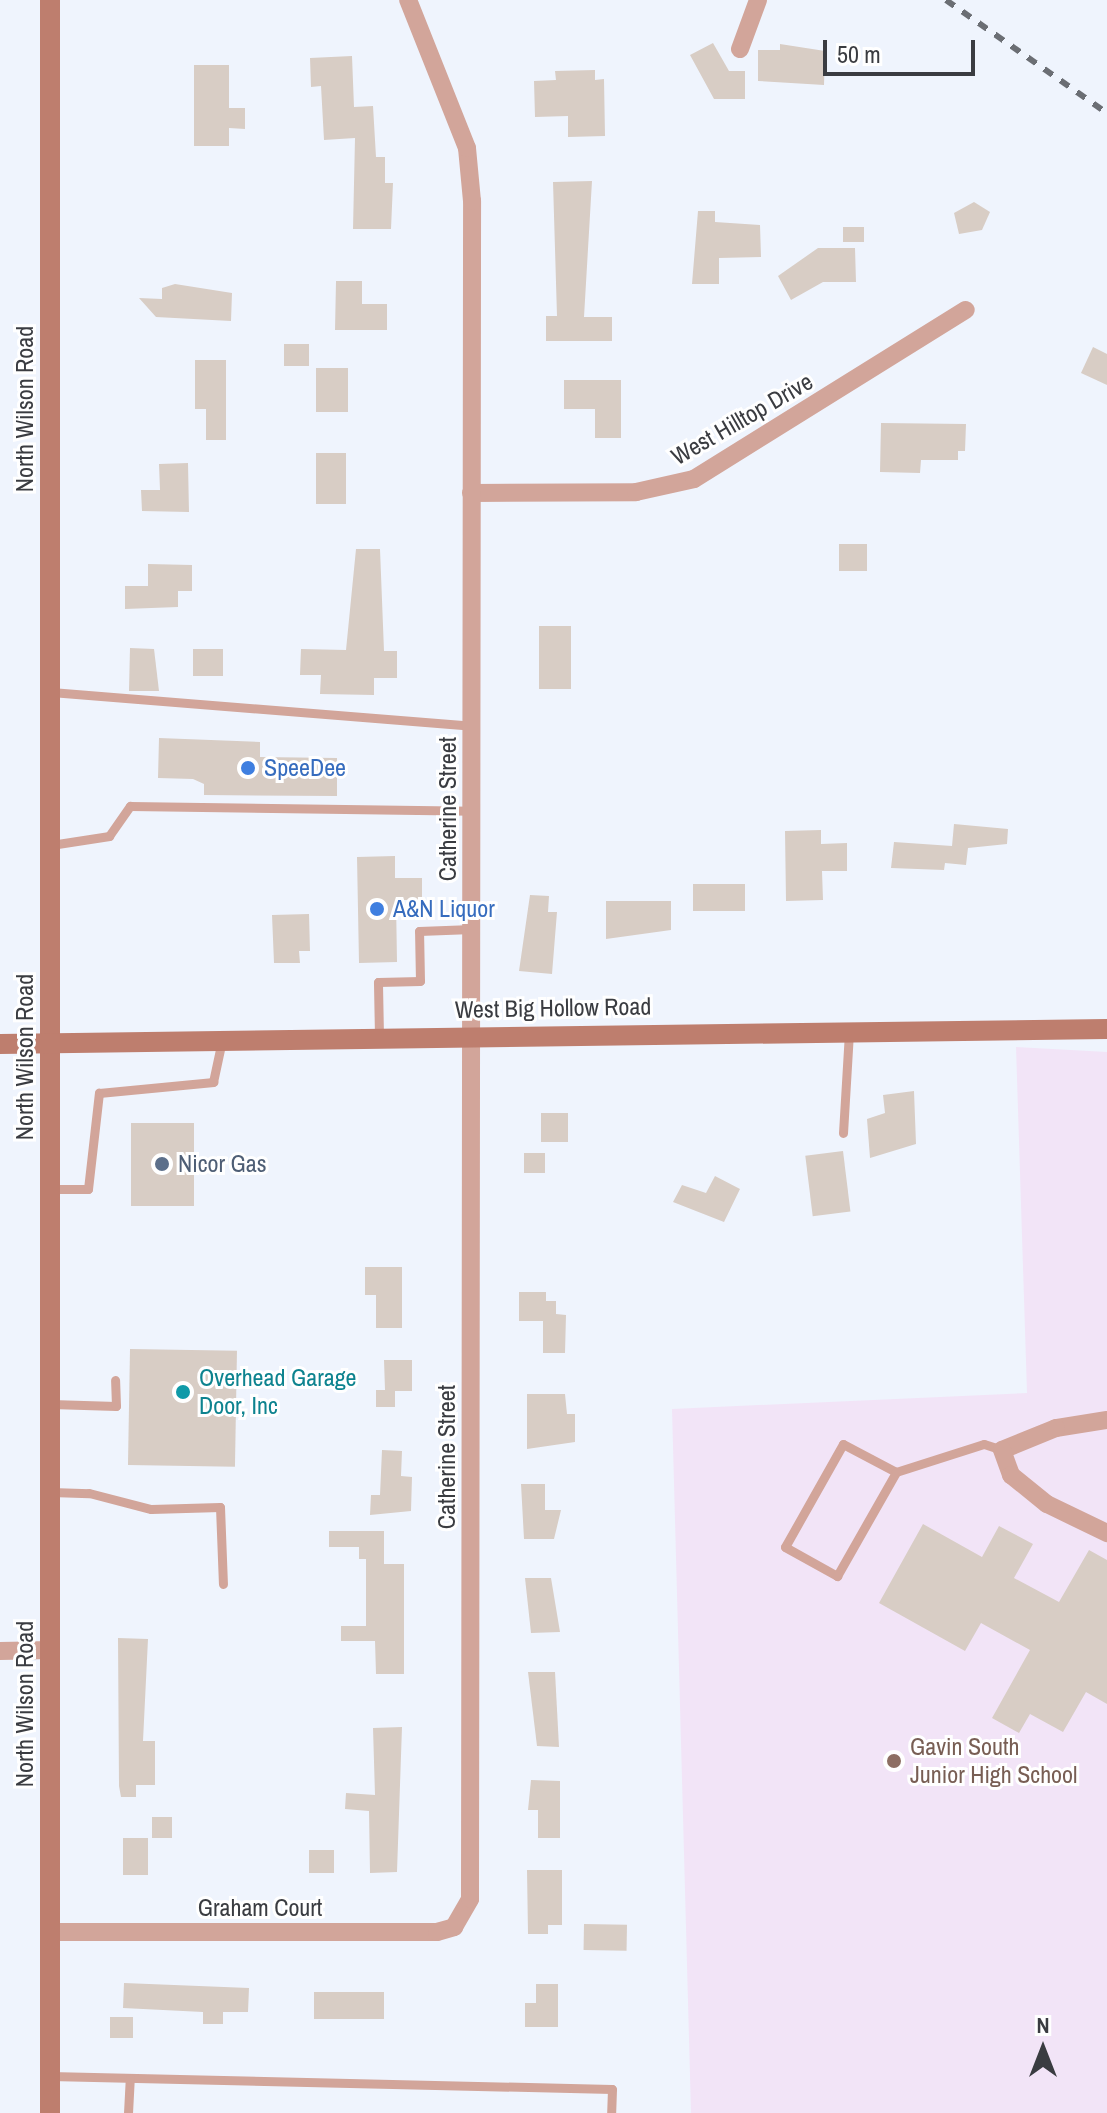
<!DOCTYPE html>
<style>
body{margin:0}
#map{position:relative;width:1107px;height:2113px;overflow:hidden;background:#eff4fd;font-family:"Archivo Narrow",sans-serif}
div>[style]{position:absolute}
.education>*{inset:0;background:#f2e4f7}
.building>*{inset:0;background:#d8cdc5;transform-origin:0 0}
.lane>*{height:9px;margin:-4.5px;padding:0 4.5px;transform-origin:4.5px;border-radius:4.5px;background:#d2a59a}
.street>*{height:18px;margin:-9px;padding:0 9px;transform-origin:9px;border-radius:9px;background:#d2a59a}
.secondary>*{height:20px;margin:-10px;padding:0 10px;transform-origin:10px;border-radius:10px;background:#be7e6e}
.rail>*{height:6px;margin-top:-3px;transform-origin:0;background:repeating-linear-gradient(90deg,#6b6e74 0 10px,transparent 0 20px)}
.dots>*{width:22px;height:22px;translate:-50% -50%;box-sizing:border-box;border:4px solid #fff;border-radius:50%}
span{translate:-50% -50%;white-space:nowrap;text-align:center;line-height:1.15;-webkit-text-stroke:6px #fff;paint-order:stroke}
.street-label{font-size:24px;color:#3a3c41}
.shop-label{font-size:24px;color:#366cbe}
.left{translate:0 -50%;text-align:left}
.service-label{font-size:24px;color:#4e5e75}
.culture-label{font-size:24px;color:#0d838f}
.education-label{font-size:24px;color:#785e54}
.north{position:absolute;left:1003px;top:2009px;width:80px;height:80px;-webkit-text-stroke:6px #fff;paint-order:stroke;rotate:0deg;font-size:22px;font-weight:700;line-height:32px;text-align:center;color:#3a3c41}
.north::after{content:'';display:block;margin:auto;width:28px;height:36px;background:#3a3c41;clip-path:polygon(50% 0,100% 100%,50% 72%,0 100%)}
.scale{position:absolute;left:823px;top:40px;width:152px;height:36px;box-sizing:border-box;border:4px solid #3a3c41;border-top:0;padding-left:10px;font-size:24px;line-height:28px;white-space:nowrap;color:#3a3c41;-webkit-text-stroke:6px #fff;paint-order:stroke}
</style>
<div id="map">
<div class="education">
<div style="clip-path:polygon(1016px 1047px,1107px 1052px,1107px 2113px,691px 2113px,672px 1409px,1027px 1393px)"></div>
</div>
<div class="building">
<div style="clip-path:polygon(713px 43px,729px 71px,745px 71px,745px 99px,714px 99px,690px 55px)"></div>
<div style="clip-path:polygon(780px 44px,825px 51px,824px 85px,758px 81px,758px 50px,780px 50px)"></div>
<div style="clip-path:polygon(352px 56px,354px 107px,373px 106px,376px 157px,385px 157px,385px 183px,393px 183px,391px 229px,353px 229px,355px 138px,324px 140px,321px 86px,311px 87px,310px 58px)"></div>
<div style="clip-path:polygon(194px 65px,229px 65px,229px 108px,245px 108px,245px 129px,229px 128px,229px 146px,194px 146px)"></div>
<div style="clip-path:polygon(595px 70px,595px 80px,604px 79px,605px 136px,568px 137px,568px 116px,535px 117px,534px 81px,556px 80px,555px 71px)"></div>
<div style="clip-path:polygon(592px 181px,584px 317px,612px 317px,612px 341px,546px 341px,546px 316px,557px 316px,553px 182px)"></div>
<div style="clip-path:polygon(974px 202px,990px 212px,982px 230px,959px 234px,954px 213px)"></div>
<div style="clip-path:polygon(698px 211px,715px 211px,715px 222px,760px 225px,761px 257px,719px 258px,719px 284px,692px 284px)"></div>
<div style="left:843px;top:227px;width:21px;height:15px"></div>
<div style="clip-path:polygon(818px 248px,855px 248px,856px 282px,823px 282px,791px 300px,778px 276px)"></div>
<div style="clip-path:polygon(336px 281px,362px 281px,362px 304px,387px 304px,387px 330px,335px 330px)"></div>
<div style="clip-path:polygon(175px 284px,232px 293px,231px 321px,156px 317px,139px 298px,162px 299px,162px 288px)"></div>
<div style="left:284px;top:344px;width:25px;height:22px"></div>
<div style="clip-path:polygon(1093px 347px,1107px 354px,1107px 385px,1081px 373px)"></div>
<div style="clip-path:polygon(195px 360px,226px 360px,226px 440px,206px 440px,206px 409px,195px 409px)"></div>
<div style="left:316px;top:368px;width:32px;height:44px"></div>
<div style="clip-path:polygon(564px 380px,621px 380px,621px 438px,595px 438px,595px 409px,564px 409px)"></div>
<div style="clip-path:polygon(881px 423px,966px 424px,965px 451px,958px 451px,958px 460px,921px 460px,920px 473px,880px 472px)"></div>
<div style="left:316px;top:453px;width:30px;height:51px"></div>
<div style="clip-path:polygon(188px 463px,189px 512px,142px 511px,141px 490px,160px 490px,159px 464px)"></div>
<div style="left:839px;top:544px;width:28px;height:27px"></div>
<div style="clip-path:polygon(356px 549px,380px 549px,384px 651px,397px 651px,397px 678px,374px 678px,374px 695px,320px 694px,321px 675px,300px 675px,301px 649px,346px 650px)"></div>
<div style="clip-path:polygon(148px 564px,192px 565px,192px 591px,178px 591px,178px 607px,125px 609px,125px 586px,148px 586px)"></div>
<div style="left:539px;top:626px;width:32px;height:63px"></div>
<div style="clip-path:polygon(130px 648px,154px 649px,159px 691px,129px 691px)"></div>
<div style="left:193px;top:649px;width:30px;height:27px"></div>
<div style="clip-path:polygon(159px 738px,260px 742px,260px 757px,337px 758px,337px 796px,204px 795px,204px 784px,193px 779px,158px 778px)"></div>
<div style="clip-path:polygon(954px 824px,1008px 829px,1007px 844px,968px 848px,966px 865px,945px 863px,944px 870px,891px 868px,894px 842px,952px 846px)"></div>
<div style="clip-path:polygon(821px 830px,821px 844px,847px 843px,847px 871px,822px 871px,823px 900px,786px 901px,785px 831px)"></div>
<div style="clip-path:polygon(395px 856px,395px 878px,422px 878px,422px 900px,396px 900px,397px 962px,359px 963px,357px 857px)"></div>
<div style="left:745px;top:884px;width:27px;height:52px;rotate:90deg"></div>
<div style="clip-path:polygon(530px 895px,549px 896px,548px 912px,557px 912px,552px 974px,519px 971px)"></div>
<div style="clip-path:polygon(606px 901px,671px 901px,671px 930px,606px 939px)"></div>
<div style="clip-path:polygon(309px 914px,310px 951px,299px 951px,300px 963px,274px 963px,272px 915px)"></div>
<div style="clip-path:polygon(914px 1091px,916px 1144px,870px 1158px,867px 1119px,885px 1113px,883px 1095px)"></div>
<div style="left:541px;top:1113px;width:27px;height:29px"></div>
<div style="left:131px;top:1123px;width:63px;height:83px"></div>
<div style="left:843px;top:1151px;width:61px;height:38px;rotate:83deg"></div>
<div style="left:524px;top:1153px;width:21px;height:20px"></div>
<div style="clip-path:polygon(715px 1176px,740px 1189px,724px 1222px,673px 1202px,682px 1185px,706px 1193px)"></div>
<div style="clip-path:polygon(365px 1267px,402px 1267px,402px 1328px,376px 1328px,376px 1295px,365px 1295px)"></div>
<div style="clip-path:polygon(519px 1292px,546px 1292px,546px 1301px,556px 1301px,556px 1314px,566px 1315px,565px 1353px,543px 1353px,543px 1321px,519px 1321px)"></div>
<div style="left:130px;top:1349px;width:107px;height:116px;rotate:1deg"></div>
<div style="clip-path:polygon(384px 1360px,412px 1360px,412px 1391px,395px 1391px,395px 1407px,376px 1407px,376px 1390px,385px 1390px)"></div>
<div style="clip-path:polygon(527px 1394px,565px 1394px,567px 1414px,575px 1414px,575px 1442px,527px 1449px)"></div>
<div style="clip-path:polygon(382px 1450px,402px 1451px,401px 1476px,412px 1477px,411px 1511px,370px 1515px,371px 1495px,380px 1495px)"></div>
<div style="clip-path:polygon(521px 1484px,545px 1484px,545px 1510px,561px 1510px,554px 1539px,524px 1539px)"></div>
<div style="clip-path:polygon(923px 1524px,982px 1557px,999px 1526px,1033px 1544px,1014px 1578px,1059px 1602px,1089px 1550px,1107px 1560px,1107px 1704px,1086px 1692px,1063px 1732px,1030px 1714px,1019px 1733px,992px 1718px,1030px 1650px,981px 1623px,965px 1651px,879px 1603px)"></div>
<div style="clip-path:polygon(329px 1531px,384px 1531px,384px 1564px,404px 1564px,404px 1674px,376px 1674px,375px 1641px,341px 1641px,341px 1626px,366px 1626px,366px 1559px,359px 1559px,359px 1547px,329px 1547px)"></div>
<div style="clip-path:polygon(525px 1578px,551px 1578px,560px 1632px,531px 1633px)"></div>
<div style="clip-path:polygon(118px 1638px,148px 1639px,143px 1741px,155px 1741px,155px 1785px,136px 1785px,136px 1797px,121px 1797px,119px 1786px)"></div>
<div style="clip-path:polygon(528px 1672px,555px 1672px,559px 1747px,537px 1746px)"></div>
<div style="clip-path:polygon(402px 1727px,397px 1872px,370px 1873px,369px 1811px,345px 1809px,346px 1793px,375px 1795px,373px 1728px)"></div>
<div style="clip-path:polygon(531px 1780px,560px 1781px,560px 1838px,538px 1838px,538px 1810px,528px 1810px)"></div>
<div style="left:152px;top:1817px;width:20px;height:21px"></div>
<div style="left:123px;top:1838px;width:25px;height:37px"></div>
<div style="left:309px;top:1850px;width:25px;height:23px"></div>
<div style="clip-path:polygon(527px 1870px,562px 1870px,562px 1925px,548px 1925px,548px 1934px,528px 1934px)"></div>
<div style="left:584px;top:1924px;width:43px;height:26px;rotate:1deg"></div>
<div style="clip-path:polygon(124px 1983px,249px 1988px,248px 2012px,223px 2012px,223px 2024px,203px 2024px,203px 2012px,123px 2008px)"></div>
<div style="clip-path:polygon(536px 1984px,558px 1984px,558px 2027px,525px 2027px,525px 2003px,536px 2003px)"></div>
<div style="left:384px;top:1992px;width:27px;height:70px;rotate:90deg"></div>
<div style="left:110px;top:2017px;width:23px;height:21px"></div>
</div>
<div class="lane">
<div style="left:51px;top:692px;width:422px;rotate:4.6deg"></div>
<div style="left:51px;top:845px;width:59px;rotate:-8.8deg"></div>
<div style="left:109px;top:836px;width:37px;rotate:-55deg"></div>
<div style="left:130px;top:806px;width:342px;rotate:0.8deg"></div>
<div style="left:379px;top:1036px;width:54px;rotate:-91.1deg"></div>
<div style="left:378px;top:982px;width:42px;rotate:-1.4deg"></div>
<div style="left:420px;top:981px;width:50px;rotate:-91.1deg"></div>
<div style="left:419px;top:931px;width:53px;rotate:-2.2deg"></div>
<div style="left:843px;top:1133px;width:100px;rotate:-86.6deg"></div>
<div style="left:51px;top:1189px;width:37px"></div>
<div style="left:88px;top:1189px;width:97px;rotate:-83.5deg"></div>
<div style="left:99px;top:1093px;width:115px;rotate:-5.5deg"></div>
<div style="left:213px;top:1082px;width:43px;rotate:-77.9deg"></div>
<div style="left:51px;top:1404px;width:65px;rotate:1.8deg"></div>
<div style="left:116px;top:1406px;width:26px;rotate:-92deg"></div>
<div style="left:896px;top:1472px;width:60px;rotate:-152.2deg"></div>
<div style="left:843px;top:1444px;width:118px;rotate:119.4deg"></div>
<div style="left:785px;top:1547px;width:60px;rotate:29.1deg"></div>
<div style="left:837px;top:1576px;width:120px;rotate:-60.4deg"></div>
<div style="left:896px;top:1472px;width:92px;rotate:-17.7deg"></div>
<div style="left:984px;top:1444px;width:19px;rotate:18deg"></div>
<div style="left:51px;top:1492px;width:38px;rotate:2deg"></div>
<div style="left:89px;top:1493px;width:64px;rotate:14.5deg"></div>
<div style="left:151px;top:1509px;width:69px;rotate:-1.7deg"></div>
<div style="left:220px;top:1507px;width:77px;rotate:87.8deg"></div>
<div style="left:50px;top:2076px;width:562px;rotate:1.33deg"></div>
<div style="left:612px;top:2089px;width:24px;rotate:92deg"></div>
<div style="left:128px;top:2113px;width:35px;rotate:-87deg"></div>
</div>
<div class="street">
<div style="left:740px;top:49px;width:52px;rotate:-69.8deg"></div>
<div style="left:471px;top:493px;width:165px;rotate:-0.3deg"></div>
<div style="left:636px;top:492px;width:59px;rotate:-12.6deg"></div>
<div style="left:694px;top:479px;width:320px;rotate:-31.9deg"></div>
<div style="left:1107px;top:1420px;width:52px;rotate:171.1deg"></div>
<div style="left:1056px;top:1428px;width:58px;rotate:157.8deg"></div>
<div style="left:1002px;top:1450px;width:27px;rotate:70deg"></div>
<div style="left:1011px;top:1475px;width:46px;rotate:38.9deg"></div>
<div style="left:1047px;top:1504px;width:67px;rotate:25.8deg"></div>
<div style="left:0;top:1651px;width:51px;rotate:-1.1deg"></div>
<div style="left:50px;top:1932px;width:387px"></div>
<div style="left:437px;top:1932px;width:18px;rotate:-16deg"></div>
<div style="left:454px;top:1927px;width:32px;rotate:-60deg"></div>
<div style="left:470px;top:1899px;width:1698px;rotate:-89.93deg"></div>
<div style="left:472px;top:201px;width:53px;rotate:-95.4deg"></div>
<div style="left:467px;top:148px;width:159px;rotate:-111.7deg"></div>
</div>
<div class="secondary">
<div style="left:50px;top:0;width:2113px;rotate:90deg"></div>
<div style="left:0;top:1044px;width:1107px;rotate:-0.78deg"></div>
</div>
<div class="rail">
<div style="left:946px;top:0;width:197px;rotate:35.1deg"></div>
</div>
<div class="dots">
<div style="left:248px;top:768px;background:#3f7fe0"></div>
<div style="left:377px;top:909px;background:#3f7fe0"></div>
<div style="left:162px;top:1164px;background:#5c6f8a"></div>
<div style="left:183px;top:1392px;background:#0f9aa8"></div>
<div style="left:894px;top:1761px;background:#8d6e63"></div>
</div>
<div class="street-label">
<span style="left:25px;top:409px;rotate:-90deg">North Wilson Road</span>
<span style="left:742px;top:419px;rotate:-30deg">West Hilltop Drive</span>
<span style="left:448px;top:809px;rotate:-90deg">Catherine Street</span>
<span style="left:553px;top:1008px;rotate:-1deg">West Big Hollow Road</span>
<span style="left:25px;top:1057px;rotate:-90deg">North Wilson Road</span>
<span style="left:447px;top:1457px;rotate:-90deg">Catherine Street</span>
<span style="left:25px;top:1704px;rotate:-90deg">North Wilson Road</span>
<span style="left:260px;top:1908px">Graham Court</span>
</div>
<div class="shop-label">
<span class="left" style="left:264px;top:768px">SpeeDee</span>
<span class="left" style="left:393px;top:909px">A&amp;N Liquor</span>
</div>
<div class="service-label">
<span class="left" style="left:178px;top:1164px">Nicor Gas</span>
</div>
<div class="culture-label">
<span class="left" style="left:199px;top:1392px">Overhead Garage<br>Door, Inc</span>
</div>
<div class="education-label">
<span class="left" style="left:910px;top:1761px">Gavin South<br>Junior High School</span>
</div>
<div class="north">N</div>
<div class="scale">50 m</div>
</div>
